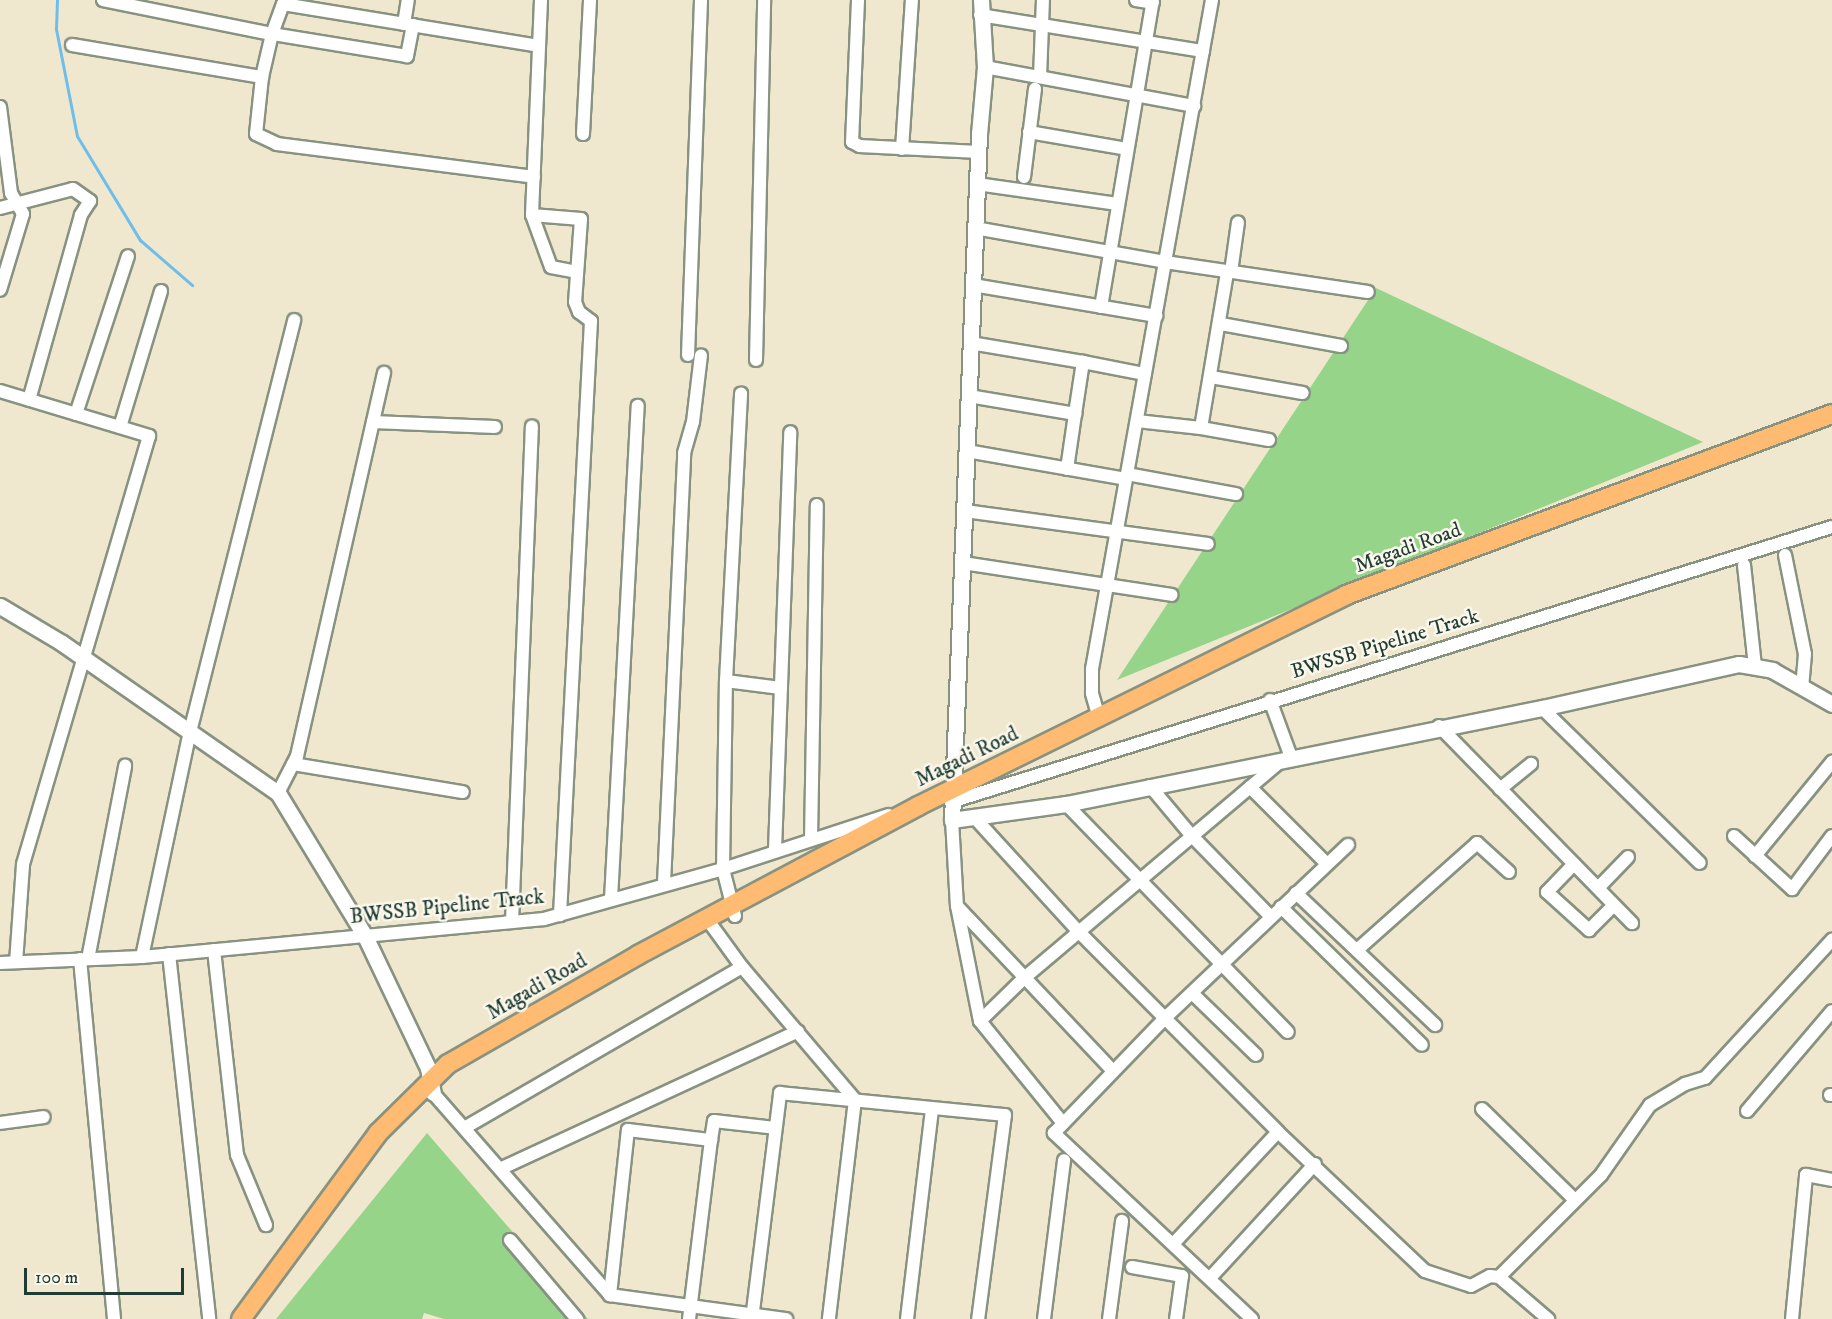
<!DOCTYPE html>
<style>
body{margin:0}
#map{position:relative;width:1832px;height:1319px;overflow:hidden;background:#f0e8ce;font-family:"IM FELL DW Pica",serif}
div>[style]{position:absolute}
.green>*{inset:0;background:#96d48a}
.stream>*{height:3px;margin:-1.5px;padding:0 1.5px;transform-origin:1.5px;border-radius:1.5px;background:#6fbeea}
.roads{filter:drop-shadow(2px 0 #889281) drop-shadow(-2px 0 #889281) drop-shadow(0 2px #889281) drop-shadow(0 -2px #889281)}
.minor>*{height:12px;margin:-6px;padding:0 6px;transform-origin:6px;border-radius:6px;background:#fff}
.tertiary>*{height:15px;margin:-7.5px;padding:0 7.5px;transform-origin:7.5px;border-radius:7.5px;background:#fff}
.primary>*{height:18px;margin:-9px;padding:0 9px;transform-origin:9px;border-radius:9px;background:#ffbb71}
span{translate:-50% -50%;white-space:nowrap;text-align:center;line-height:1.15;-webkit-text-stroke:5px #fbf7ec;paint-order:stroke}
.street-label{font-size:21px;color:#1f3d34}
.scale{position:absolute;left:24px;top:1268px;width:160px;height:27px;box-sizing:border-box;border:3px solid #1f3d34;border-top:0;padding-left:8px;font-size:18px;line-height:21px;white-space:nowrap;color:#1f3d34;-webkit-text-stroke:4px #fbf7ec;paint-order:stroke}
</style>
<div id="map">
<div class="green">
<div style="clip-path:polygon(1376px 288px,1703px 442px,1117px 680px)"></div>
<div style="clip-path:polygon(427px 1133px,588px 1319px,444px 1319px,424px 1313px,422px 1319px,276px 1319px)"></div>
</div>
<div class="stream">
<div style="left:57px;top:0;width:29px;rotate:92deg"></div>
<div style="left:56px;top:29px;width:109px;rotate:78.9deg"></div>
<div style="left:77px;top:136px;width:122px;rotate:58.8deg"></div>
<div style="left:140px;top:240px;width:69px;rotate:40.9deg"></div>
</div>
<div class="roads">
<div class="minor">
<div style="left:103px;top:0;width:172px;rotate:11.4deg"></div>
<div style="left:272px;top:34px;width:32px;rotate:-70deg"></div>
<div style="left:283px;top:4px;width:259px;rotate:9.3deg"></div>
<div style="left:541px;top:0;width:215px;rotate:92.4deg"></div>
<div style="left:532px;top:215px;width:55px;rotate:69.9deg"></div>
<div style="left:551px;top:267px;width:26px;rotate:11deg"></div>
<div style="left:858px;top:0;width:142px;rotate:92.4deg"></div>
<div style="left:852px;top:142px;width:9px;rotate:27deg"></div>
<div style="left:860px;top:146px;width:118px;rotate:2.9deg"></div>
<div style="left:1136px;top:0;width:17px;rotate:10deg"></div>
<div style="left:980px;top:15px;width:226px;rotate:9.2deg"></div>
<div style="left:404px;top:24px;width:24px;rotate:-81deg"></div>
<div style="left:413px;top:25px;width:32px;rotate:101deg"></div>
<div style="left:407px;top:56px;width:137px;rotate:-170.7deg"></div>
<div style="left:272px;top:34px;width:44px;rotate:103.1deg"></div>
<div style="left:262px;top:77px;width:57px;rotate:96deg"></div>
<div style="left:256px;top:134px;width:23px;rotate:25deg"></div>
<div style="left:277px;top:144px;width:259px;rotate:7.3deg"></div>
<div style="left:72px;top:45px;width:193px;rotate:9.6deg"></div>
<div style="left:985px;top:67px;width:213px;rotate:10.6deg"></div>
<div style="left:1040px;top:77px;width:77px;rotate:-87.8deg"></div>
<div style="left:0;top:107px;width:87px;rotate:82.7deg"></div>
<div style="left:11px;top:193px;width:24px;rotate:60deg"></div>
<div style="left:23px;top:214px;width:79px;rotate:106.8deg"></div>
<div style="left:1029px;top:132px;width:99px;rotate:9.8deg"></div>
<div style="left:583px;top:134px;width:134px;rotate:-87deg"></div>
<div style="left:902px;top:149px;width:149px;rotate:-86.2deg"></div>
<div style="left:1024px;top:177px;width:89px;rotate:-82.9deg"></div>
<div style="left:977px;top:184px;width:142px;rotate:8.1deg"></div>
<div style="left:0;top:208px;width:75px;rotate:-14.6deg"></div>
<div style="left:73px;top:189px;width:21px;rotate:35deg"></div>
<div style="left:90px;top:201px;width:17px;rotate:123deg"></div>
<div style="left:81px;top:215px;width:192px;rotate:105.7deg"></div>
<div style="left:532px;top:215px;width:49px;rotate:4.7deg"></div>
<div style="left:581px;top:219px;width:83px;rotate:94.1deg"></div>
<div style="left:575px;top:302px;width:11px;rotate:68deg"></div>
<div style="left:579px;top:312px;width:15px;rotate:37deg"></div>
<div style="left:591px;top:321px;width:595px;rotate:92.99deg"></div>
<div style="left:975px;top:228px;width:193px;rotate:10.1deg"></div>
<div style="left:1165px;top:262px;width:205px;rotate:8.4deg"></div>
<div style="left:1231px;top:272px;width:50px;rotate:-82deg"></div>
<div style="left:973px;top:285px;width:186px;rotate:9.6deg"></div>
<div style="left:1101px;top:307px;width:311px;rotate:-80.4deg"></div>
<div style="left:1221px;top:324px;width:122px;rotate:10.4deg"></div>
<div style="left:688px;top:355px;width:355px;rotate:-87.9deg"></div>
<div style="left:756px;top:360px;width:360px;rotate:-88.7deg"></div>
<div style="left:1083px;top:362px;width:63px;rotate:11deg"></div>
<div style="left:1211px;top:377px;width:93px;rotate:9.9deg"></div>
<div style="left:0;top:391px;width:156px;rotate:16.8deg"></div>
<div style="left:149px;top:436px;width:447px;rotate:106.4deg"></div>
<div style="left:23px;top:865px;width:97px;rotate:94.1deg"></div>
<div style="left:969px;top:396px;width:108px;rotate:9.6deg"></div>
<div style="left:1075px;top:414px;width:53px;rotate:-81.3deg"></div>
<div style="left:1083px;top:362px;width:114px;rotate:-170.4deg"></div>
<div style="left:76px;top:414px;width:166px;rotate:-71.8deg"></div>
<div style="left:1137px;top:421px;width:64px;rotate:6.2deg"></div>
<div style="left:1201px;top:428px;width:158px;rotate:-80.5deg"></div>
<div style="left:373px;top:422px;width:122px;rotate:2.3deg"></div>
<div style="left:120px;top:427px;width:142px;rotate:-73.2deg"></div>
<div style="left:1201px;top:428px;width:69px;rotate:10deg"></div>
<div style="left:967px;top:451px;width:161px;rotate:10deg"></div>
<div style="left:1067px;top:469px;width:56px;rotate:-81.7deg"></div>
<div style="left:1127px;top:474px;width:111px;rotate:10.4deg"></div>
<div style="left:965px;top:511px;width:245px;rotate:7.7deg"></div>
<div style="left:1785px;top:555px;width:101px;rotate:78.6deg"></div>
<div style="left:1805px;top:654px;width:33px;rotate:95deg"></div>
<div style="left:963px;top:563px;width:211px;rotate:8.7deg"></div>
<div style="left:1744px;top:565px;width:103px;rotate:83.8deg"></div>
<div style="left:726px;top:681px;width:55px;rotate:7.3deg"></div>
<div style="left:1270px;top:700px;width:61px;rotate:69.8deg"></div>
<div style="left:1542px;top:708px;width:221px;rotate:44.5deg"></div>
<div style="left:1099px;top:718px;width:26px;rotate:-106deg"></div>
<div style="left:1092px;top:693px;width:24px;rotate:-90deg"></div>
<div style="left:1092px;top:669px;width:680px;rotate:-79.83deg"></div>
<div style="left:1439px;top:726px;width:276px;rotate:45.6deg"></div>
<div style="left:293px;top:764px;width:172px;rotate:9.4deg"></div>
<div style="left:1150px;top:786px;width:65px;rotate:50deg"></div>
<div style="left:1192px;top:836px;width:113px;rotate:45.7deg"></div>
<div style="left:1250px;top:787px;width:109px;rotate:45deg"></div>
<div style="left:1500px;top:789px;width:40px;rotate:-39deg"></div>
<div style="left:278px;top:793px;width:42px;rotate:-62.8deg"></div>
<div style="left:297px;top:756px;width:393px;rotate:-77.2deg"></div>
<div style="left:951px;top:802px;width:923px;rotate:-17.34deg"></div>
<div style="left:1066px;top:804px;width:318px;rotate:45.8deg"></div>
<div style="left:974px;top:817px;width:156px;rotate:47.6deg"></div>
<div style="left:1079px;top:932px;width:282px;rotate:45.1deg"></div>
<div style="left:1278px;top:1132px;width:202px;rotate:43.4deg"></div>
<div style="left:1425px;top:1271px;width:48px;rotate:18.1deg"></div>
<div style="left:1471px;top:1286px;width:21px;rotate:-28deg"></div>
<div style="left:1490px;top:1276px;width:9px;rotate:6deg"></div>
<div style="left:1499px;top:1277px;width:65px;rotate:40.6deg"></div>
<div style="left:952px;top:820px;width:86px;rotate:86.7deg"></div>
<div style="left:957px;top:906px;width:117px;rotate:78.7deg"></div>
<div style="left:980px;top:1021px;width:132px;rotate:50.9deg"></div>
<div style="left:1734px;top:836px;width:79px;rotate:42.4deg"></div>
<div style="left:1792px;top:889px;width:66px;rotate:-53deg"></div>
<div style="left:811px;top:839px;width:334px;rotate:-89deg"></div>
<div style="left:775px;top:850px;width:418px;rotate:-87.9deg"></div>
<div style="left:1755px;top:856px;width:122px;rotate:-50.7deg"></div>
<div style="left:1574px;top:864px;width:39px;rotate:134deg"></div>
<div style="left:1547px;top:892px;width:57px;rotate:42.1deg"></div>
<div style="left:1589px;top:930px;width:35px;rotate:-45deg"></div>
<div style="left:664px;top:883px;width:430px;rotate:-87.3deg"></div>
<div style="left:684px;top:453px;width:32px;rotate:-74deg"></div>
<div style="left:693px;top:422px;width:67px;rotate:-83.2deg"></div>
<div style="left:1598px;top:888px;width:43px;rotate:-45.9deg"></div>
<div style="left:1296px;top:893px;width:192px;rotate:43.5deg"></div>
<div style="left:611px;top:899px;width:494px;rotate:-86.9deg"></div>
<div style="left:958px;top:907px;width:224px;rotate:46.6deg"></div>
<div style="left:1281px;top:907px;width:197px;rotate:44.4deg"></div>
<div style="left:735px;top:916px;width:49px;rotate:-104.3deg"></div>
<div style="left:723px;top:869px;width:188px;rotate:-89.1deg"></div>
<div style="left:726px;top:681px;width:288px;rotate:-87deg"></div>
<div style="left:707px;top:919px;width:59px;rotate:53.9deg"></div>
<div style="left:742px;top:967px;width:175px;rotate:49.6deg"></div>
<div style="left:855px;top:1100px;width:221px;rotate:96.8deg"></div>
<div style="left:512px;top:922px;width:496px;rotate:-87.7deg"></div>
<div style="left:214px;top:950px;width:206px;rotate:83.6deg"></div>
<div style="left:237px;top:1155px;width:76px;rotate:67.5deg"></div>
<div style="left:1357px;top:950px;width:161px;rotate:-41.7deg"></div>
<div style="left:1477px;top:843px;width:43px;rotate:42.2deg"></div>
<div style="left:169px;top:954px;width:367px;rotate:83.7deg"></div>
<div style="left:142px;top:957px;width:230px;rotate:-78deg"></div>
<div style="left:190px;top:732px;width:425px;rotate:-75.8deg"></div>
<div style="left:80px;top:959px;width:362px;rotate:84.6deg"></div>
<div style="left:88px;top:959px;width:197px;rotate:-79.1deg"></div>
<div style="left:0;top:963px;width:142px;rotate:-2.4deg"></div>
<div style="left:142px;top:957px;width:404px;rotate:-5.4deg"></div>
<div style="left:544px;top:919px;width:186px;rotate:-15.6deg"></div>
<div style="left:723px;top:869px;width:174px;rotate:-18.1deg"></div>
<div style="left:1192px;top:993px;width:89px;rotate:44.1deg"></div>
<div style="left:980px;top:1021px;width:60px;rotate:-44.3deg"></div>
<div style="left:1023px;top:979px;width:338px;rotate:-40.2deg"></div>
<div style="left:433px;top:1093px;width:269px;rotate:48.8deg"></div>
<div style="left:610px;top:1295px;width:178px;rotate:7.8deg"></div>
<div style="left:1830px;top:1095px;width:2px"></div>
<div style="left:1482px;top:1109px;width:130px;rotate:44.4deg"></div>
<div style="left:1747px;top:1111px;width:131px;rotate:-49.6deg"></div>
<div style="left:0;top:1123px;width:44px;rotate:-7.8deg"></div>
<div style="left:466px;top:1127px;width:319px;rotate:-30.1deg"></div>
<div style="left:502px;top:1168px;width:326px;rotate:-24.8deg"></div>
<div style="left:510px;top:1240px;width:104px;rotate:49.7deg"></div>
<div style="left:1174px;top:1243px;width:152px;rotate:-46.9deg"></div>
<div style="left:1132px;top:1267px;width:51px;rotate:10.2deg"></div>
<div style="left:1182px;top:1276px;width:43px;rotate:97.9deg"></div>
<div style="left:1499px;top:1277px;width:144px;rotate:-45deg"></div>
<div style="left:1601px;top:1175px;width:85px;rotate:-55deg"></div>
<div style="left:1650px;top:1105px;width:41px;rotate:-31deg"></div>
<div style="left:1685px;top:1084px;width:21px;rotate:-17deg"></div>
<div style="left:1705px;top:1078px;width:188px;rotate:-47.4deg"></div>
<div style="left:1210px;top:1278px;width:155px;rotate:-47.4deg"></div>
<div style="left:610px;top:1295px;width:166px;rotate:-83.8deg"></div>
<div style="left:628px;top:1130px;width:84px;rotate:6.9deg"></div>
<div style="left:711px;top:1140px;width:19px;rotate:-81deg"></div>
<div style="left:714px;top:1121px;width:61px;rotate:6.5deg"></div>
<div style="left:689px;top:1319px;width:180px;rotate:-83deg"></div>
<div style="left:752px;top:1319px;width:228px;rotate:-82.9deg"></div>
<div style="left:780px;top:1093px;width:226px;rotate:5.6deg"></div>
<div style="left:1005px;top:1115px;width:206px;rotate:97.5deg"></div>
<div style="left:907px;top:1319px;width:212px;rotate:-83.2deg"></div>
<div style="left:1044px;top:1319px;width:160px;rotate:-82.8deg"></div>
<div style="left:1109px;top:1319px;width:99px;rotate:-82.4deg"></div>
<div style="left:1252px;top:1319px;width:272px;rotate:-136.8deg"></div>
<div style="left:1054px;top:1133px;width:160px;rotate:-46deg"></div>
<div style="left:1165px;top:1018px;width:252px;rotate:-43.4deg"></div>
<div style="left:1792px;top:1319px;width:145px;rotate:-84.4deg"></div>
<div style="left:1806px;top:1175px;width:26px;rotate:11deg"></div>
</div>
<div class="tertiary">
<div style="left:981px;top:0;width:67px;rotate:86.6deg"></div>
<div style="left:985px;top:67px;width:67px;rotate:95.1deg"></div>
<div style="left:979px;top:134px;width:687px;rotate:92.25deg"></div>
<div style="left:952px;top:820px;width:115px;rotate:-8deg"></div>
<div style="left:1066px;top:804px;width:486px;rotate:-11.4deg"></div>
<div style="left:1542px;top:708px;width:202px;rotate:-12.6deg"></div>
<div style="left:1739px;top:664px;width:34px;rotate:10deg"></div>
<div style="left:1772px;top:670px;width:69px;rotate:29.5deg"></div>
<div style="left:0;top:606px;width:72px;rotate:30.8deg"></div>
<div style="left:62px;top:643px;width:263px;rotate:34.8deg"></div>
<div style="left:278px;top:793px;width:167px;rotate:58.7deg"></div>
<div style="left:365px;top:936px;width:146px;rotate:64.5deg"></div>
<div style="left:428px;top:1068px;width:25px;rotate:79deg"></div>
</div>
<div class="primary">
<div style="left:241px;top:1319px;width:231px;rotate:-53.6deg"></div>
<div style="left:378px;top:1133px;width:98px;rotate:-44.6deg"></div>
<div style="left:448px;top:1064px;width:219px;rotate:-29.8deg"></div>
<div style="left:638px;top:955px;width:317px;rotate:-28deg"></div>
<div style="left:918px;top:806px;width:477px;rotate:-26.2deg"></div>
<div style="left:1346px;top:595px;width:519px;rotate:-20.43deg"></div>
</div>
</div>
<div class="street-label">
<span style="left:1408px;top:548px;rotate:-20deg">Magadi Road</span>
<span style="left:1385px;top:644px;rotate:-17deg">BWSSB Pipeline Track</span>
<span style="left:967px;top:757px;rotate:-26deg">Magadi Road</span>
<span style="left:447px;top:907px;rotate:-6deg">BWSSB Pipeline Track</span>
<span style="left:537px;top:987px;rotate:-30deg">Magadi Road</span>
</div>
<div class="scale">100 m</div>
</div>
